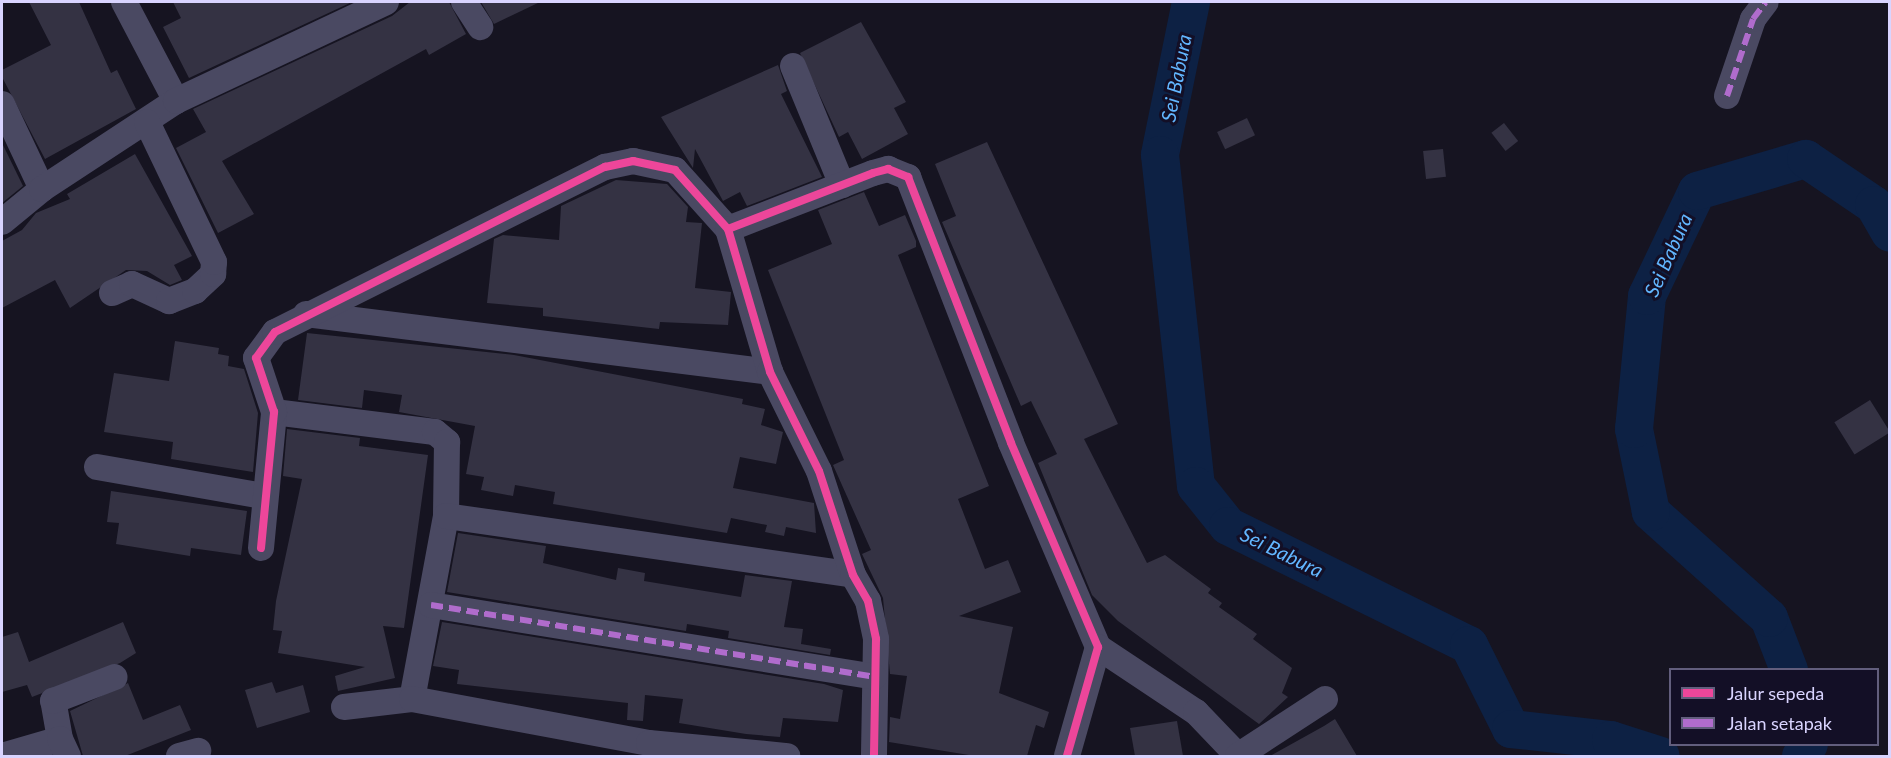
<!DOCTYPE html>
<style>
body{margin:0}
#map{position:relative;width:1891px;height:758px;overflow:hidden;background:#161421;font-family:Lato,sans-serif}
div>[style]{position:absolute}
.river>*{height:38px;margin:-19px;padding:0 19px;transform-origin:19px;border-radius:19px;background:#0d2144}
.building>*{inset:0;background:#343243;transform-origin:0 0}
.minor>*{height:26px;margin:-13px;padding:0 13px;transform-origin:13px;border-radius:13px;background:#4a4962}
.quiet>*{height:6px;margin-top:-3px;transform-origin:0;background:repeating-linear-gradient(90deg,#b06ccc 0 12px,transparent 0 18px)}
.cycleway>*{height:8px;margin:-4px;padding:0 4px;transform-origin:4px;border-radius:4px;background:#ed469a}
span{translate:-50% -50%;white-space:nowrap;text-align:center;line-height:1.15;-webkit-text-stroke:6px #130f26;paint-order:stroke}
.water-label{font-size:20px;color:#62b6ff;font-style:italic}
.frame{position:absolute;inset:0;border:3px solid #d9d4ff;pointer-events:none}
.legend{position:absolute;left:1669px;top:668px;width:210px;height:78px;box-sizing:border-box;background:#130f26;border:2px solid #625e7d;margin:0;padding:8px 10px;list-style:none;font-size:18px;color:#d9d4ff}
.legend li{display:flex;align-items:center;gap:12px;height:30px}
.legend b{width:30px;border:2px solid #625e7d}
</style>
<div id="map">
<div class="river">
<div style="left:1191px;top:2px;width:156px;rotate:101.5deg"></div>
<div style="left:1160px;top:155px;width:333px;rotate:83.8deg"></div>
<div style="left:1196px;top:486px;width:51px;rotate:51.3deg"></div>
<div style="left:1228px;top:526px;width:269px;rotate:26.3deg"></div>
<div style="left:1469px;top:645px;width:94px;rotate:63.4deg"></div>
<div style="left:1511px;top:729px;width:101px;rotate:6.3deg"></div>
<div style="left:1611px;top:740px;width:52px;rotate:17.7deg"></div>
<div style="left:1789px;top:670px;width:56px;rotate:-111deg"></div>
<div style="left:1769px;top:618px;width:159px;rotate:-138.1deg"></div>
<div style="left:1651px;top:512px;width:85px;rotate:-101.6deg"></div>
<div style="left:1634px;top:429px;width:134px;rotate:-84.4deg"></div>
<div style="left:1647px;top:296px;width:116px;rotate:-64.5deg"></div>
<div style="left:1697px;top:191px;width:114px;rotate:-16.4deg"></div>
<div style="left:1806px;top:159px;width:82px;rotate:34.1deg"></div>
<div style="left:1874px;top:205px;width:32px;rotate:60deg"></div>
<div style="left:1801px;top:756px;width:14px;rotate:-56deg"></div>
</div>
<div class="building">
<div style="clip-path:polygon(29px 2px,79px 2px,111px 73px,117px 70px,136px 109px,45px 159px,2px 77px,2px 70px,51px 45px)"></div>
<div style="clip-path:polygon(173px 2px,352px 2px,189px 78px,163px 27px,181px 18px)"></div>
<div style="clip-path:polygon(410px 2px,449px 2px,466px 34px,429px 55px,426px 49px,222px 161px,254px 214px,218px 233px,176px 148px,206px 132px,193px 109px,392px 16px)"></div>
<div style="clip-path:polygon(481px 2px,540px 2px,494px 24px)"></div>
<div style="clip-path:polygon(861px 22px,906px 102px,894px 108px,908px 134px,862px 159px,848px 132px,839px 137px,800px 53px)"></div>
<div style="clip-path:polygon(778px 65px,787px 91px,781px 94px,822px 177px,747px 206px,740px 192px,723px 201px,695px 149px,693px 168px,661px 117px)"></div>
<div style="left:1247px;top:118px;width:19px;height:33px;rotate:65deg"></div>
<div style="left:1504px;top:123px;width:23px;height:16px;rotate:52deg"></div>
<div style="clip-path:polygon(987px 142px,1118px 424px,1084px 439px,1147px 563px,1165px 555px,1177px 564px,1211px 589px,1208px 593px,1222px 603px,1219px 607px,1257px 634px,1253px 639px,1292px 668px,1282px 693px,1288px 697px,1259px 724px,1118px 621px,1092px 595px,1038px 463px,1057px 454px,1031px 401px,1021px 406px,942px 222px,956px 216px,935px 164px)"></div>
<div style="clip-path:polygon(2px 143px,23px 186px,2px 203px)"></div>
<div style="left:1443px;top:149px;width:28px;height:20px;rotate:84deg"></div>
<div style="clip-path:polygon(135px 154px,192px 256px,174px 265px,182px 280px,170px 285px,147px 271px,126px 270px,70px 308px,55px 280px,2px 308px,2px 241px,22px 230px,36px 213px,70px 199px,67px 194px)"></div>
<div style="clip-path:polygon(616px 180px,667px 184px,688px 207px,686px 222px,702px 223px,695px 288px,731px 292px,728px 325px,660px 322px,659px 329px,543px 316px,543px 308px,487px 303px,494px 239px,503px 235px,559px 240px,561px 206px)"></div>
<div style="clip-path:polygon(864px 192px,879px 226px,905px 215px,916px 241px,916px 247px,898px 255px,989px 486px,958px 499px,985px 569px,1008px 560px,1021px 592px,959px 616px,1013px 627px,999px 693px,1049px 712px,1044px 728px,1036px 725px,1027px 756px,975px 756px,889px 742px,890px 717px,900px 719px,907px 676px,890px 674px,883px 598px,862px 554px,871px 550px,833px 465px,844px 460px,768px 270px,832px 244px,818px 210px)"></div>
<div style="clip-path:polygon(307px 333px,514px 355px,743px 399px,742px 404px,765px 409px,761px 425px,783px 432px,776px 464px,740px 457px,733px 488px,814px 503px,816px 533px,786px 527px,784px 536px,765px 532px,767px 525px,731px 518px,727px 533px,553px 504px,555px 492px,515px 485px,513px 496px,481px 490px,484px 477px,466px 474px,475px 426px,399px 412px,402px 395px,364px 390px,362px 408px,298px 400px)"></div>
<div style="clip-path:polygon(175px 341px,219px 348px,218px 354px,229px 356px,228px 366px,244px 369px,258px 413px,253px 472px,171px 459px,173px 442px,104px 432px,114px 373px,169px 381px)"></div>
<div style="left:1870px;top:400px;width:38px;height:42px;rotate:58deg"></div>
<div style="clip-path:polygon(287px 429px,360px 438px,359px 446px,428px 455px,404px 628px,383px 626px,395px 678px,338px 691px,335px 676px,365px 667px,278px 653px,282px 631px,273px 630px,276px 601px,302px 479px,283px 476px)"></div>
<div style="clip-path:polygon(111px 491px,247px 511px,241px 555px,191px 548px,190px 556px,116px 544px,119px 523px,107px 522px)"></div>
<div style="clip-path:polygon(458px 533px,546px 546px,543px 563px,616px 580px,618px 568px,645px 573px,644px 581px,741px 597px,745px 575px,792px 581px,784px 627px,803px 629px,801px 644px,831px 649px,830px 655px,728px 638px,729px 631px,687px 624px,686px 631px,447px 592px)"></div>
<div style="clip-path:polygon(123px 622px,136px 653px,120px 663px,32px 697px,27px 685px,2px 692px,2px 637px,18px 632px,29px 662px)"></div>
<div style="clip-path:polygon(442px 622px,824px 684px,843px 690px,838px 722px,783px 718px,780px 737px,746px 734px,679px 723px,683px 699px,645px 695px,643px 721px,627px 720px,628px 703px,457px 684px,459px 670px,433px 666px)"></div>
<div style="clip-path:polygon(272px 682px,276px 693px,303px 685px,310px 712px,257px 728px,245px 690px)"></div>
<div style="clip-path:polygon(128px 683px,143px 720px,180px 705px,191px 730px,125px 756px,83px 756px,70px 711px)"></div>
<div style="clip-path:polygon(1335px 719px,1357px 756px,1270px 756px,1324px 726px)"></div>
<div style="clip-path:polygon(1177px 721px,1183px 756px,1135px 756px,1130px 728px)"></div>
</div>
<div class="minor">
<div style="left:124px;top:2px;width:112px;rotate:62.3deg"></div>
<div style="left:464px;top:2px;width:30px;rotate:57deg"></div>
<div style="left:793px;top:66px;width:129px;rotate:67.6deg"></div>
<div style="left:1727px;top:96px;width:81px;rotate:-71.3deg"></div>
<div style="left:1753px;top:19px;width:21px;rotate:-53deg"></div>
<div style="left:2px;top:104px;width:94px;rotate:64.8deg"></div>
<div style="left:2px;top:222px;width:52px;rotate:-39.5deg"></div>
<div style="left:42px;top:189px;width:160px;rotate:-33.3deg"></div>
<div style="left:176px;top:101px;width:232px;rotate:-25.2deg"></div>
<div style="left:728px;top:229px;width:155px;rotate:-21.1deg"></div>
<div style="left:873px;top:173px;width:16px;rotate:-15deg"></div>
<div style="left:888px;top:169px;width:22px;rotate:22deg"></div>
<div style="left:908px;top:177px;width:285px;rotate:68.8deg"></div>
<div style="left:1011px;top:443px;width:222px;rotate:66.9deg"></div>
<div style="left:1098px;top:647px;width:113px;rotate:105.9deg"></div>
<div style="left:112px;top:293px;width:22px;rotate:-24deg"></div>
<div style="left:132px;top:284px;width:41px;rotate:24.7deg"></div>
<div style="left:169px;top:301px;width:28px;rotate:-21deg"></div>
<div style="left:195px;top:291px;width:25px;rotate:-43deg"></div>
<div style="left:213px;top:274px;width:12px;rotate:-85deg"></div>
<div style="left:214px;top:262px;width:155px;rotate:-115.6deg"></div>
<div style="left:306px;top:314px;width:468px;rotate:7.1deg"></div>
<div style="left:274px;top:412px;width:162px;rotate:7.1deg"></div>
<div style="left:435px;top:432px;width:16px;rotate:40deg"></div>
<div style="left:447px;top:442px;width:74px;rotate:90.8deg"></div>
<div style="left:446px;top:516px;width:186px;rotate:100.5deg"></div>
<div style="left:97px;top:467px;width:169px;rotate:9.9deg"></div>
<div style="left:446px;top:516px;width:411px;rotate:8.2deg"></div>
<div style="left:261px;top:548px;width:137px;rotate:-84.5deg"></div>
<div style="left:274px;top:412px;width:57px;rotate:-108.4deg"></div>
<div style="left:256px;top:358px;width:32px;rotate:-54deg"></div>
<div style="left:275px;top:332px;width:369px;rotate:-26.6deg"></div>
<div style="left:605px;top:167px;width:29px;rotate:-12deg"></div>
<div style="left:633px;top:161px;width:43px;rotate:12.1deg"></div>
<div style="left:675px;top:170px;width:79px;rotate:48.1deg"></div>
<div style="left:728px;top:229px;width:149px;rotate:73.6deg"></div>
<div style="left:770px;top:372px;width:110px;rotate:63.7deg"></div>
<div style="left:819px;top:471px;width:109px;rotate:71.9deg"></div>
<div style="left:853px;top:575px;width:30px;rotate:60deg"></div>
<div style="left:868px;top:601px;width:39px;rotate:78deg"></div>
<div style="left:876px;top:639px;width:117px;rotate:91deg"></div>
<div style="left:431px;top:605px;width:449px;rotate:9.2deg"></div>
<div style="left:1098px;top:647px;width:118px;rotate:33.6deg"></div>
<div style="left:1196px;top:712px;width:61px;rotate:46.3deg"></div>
<div style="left:344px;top:707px;width:68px;rotate:-6.7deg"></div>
<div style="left:412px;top:699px;width:241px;rotate:10.5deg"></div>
<div style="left:649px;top:743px;width:139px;rotate:5.4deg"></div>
<div style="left:60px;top:739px;width:39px;rotate:-100deg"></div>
<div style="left:53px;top:701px;width:66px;rotate:-21.2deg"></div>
<div style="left:2px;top:756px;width:60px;rotate:-16.3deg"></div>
<div style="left:60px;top:739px;width:19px;rotate:65deg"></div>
<div style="left:179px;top:756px;width:20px;rotate:-15deg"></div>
<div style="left:1238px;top:756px;width:104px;rotate:-33.2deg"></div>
</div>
<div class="quiet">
<div style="left:1727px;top:96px;width:81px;rotate:-71.3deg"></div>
<div style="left:1753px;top:19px;width:21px;rotate:-53deg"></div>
<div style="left:431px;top:605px;width:449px;rotate:9.2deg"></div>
</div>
<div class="cycleway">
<div style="left:728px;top:229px;width:155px;rotate:-21.1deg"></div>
<div style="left:873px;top:173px;width:16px;rotate:-15deg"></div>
<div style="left:888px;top:169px;width:22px;rotate:22deg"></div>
<div style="left:908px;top:177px;width:285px;rotate:68.8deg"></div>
<div style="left:1011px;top:443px;width:222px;rotate:66.9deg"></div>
<div style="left:1098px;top:647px;width:113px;rotate:105.9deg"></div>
<div style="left:261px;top:548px;width:137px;rotate:-84.5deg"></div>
<div style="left:274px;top:412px;width:57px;rotate:-108.4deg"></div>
<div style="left:256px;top:358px;width:32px;rotate:-54deg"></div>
<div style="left:275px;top:332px;width:369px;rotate:-26.6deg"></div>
<div style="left:605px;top:167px;width:29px;rotate:-12deg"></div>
<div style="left:633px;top:161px;width:43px;rotate:12.1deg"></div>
<div style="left:675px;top:170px;width:79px;rotate:48.1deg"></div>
<div style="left:728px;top:229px;width:149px;rotate:73.6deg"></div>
<div style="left:770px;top:372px;width:110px;rotate:63.7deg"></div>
<div style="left:819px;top:471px;width:109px;rotate:71.9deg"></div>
<div style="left:853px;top:575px;width:30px;rotate:60deg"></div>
<div style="left:868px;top:601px;width:39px;rotate:78deg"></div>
<div style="left:876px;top:639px;width:117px;rotate:91deg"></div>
</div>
<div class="water-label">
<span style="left:1176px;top:78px;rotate:-79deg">Sei Babura</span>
<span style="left:1668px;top:255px;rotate:-66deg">Sei Babura</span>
<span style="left:1282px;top:552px;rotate:26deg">Sei Babura</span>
</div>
<div class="frame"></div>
<ul class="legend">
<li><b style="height:8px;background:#ed469a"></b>Jalur sepeda</li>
<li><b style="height:8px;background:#b06ccc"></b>Jalan setapak</li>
</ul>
</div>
